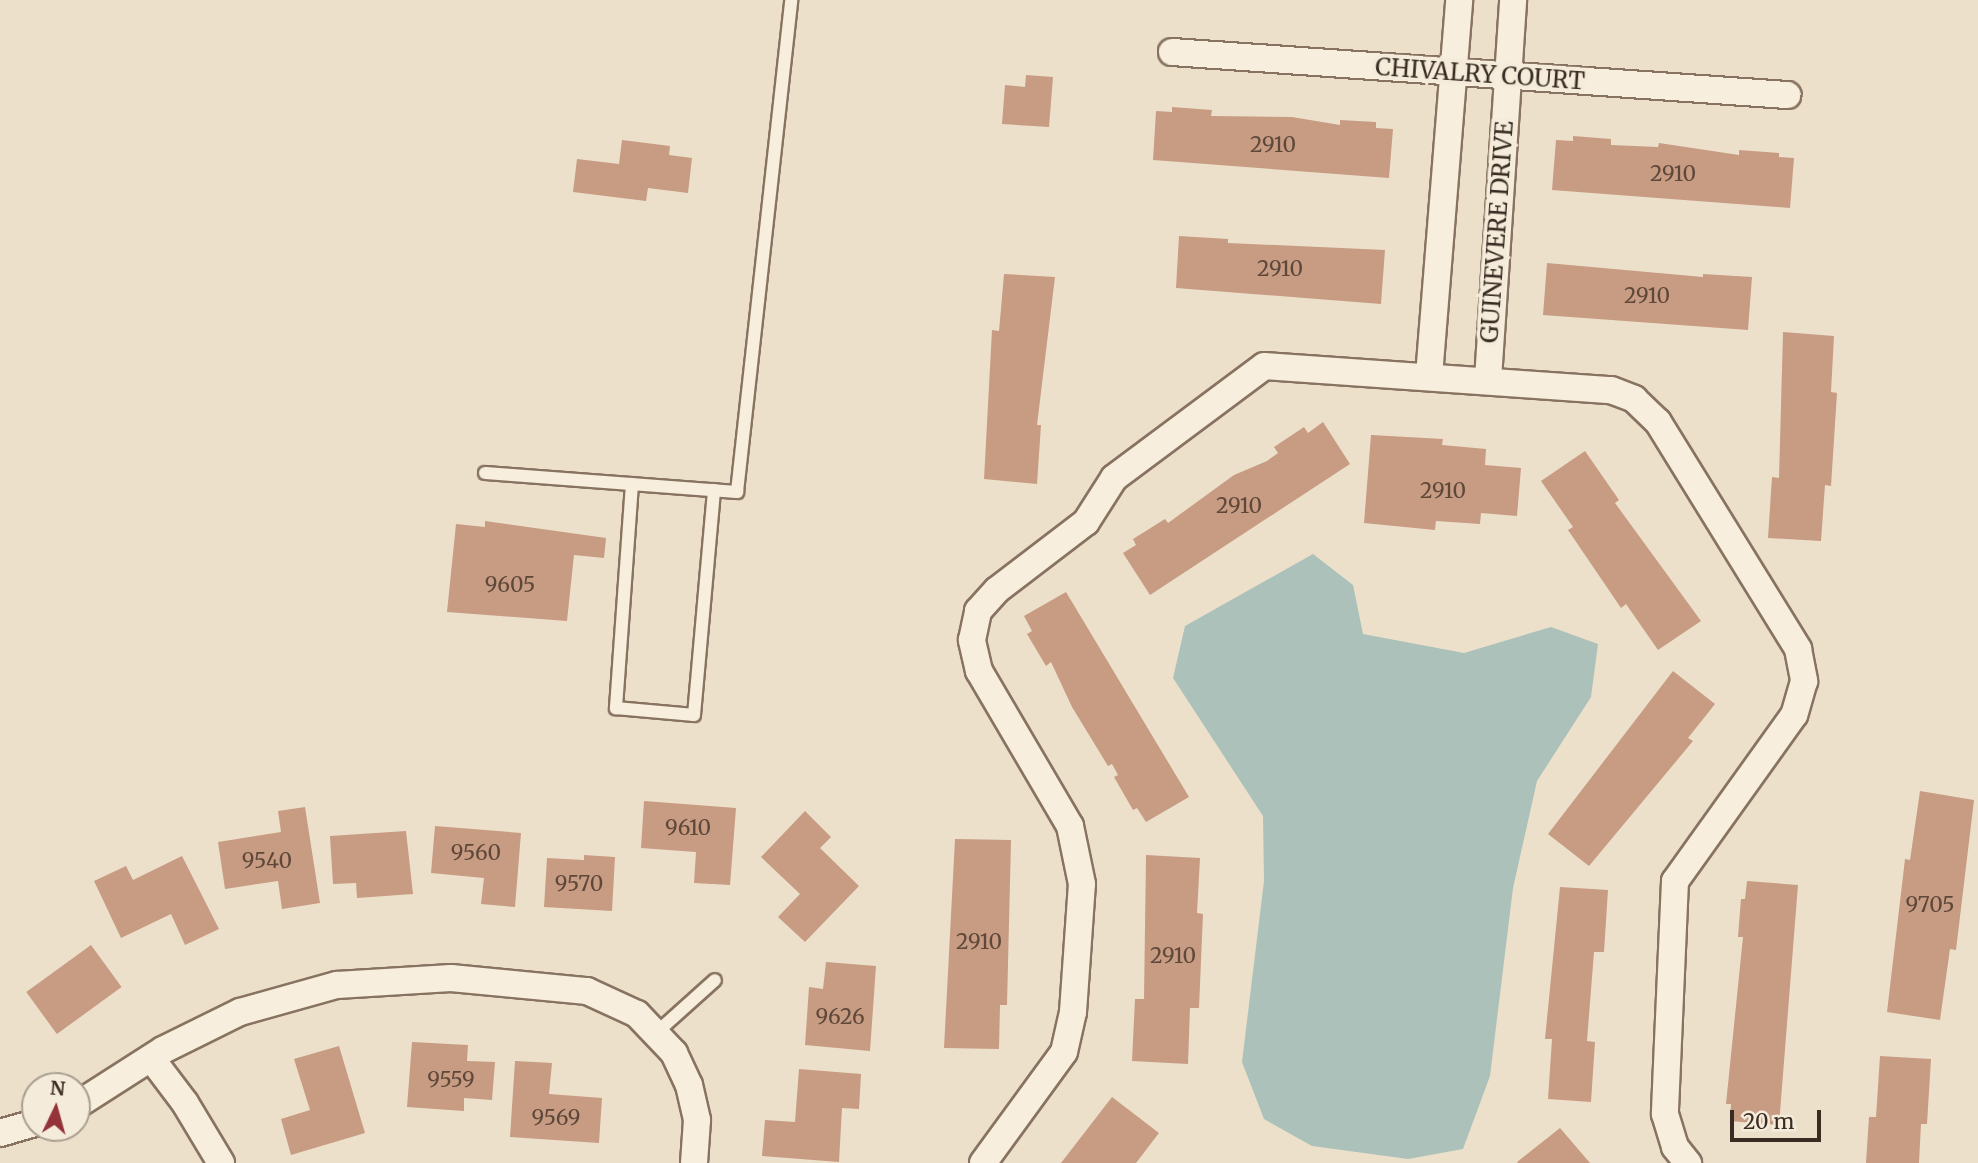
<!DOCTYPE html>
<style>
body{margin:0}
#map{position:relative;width:1978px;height:1163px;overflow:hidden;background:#ece0cb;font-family:Merriweather,serif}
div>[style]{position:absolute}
.water>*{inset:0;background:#abc1b9}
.building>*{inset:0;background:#c89b83;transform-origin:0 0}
.roads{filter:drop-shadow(2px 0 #887360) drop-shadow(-2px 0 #887360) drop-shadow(0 2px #887360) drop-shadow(0 -2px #887360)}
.service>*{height:12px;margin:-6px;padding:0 6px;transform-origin:6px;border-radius:6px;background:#f7eede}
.minor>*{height:26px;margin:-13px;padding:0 13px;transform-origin:13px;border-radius:13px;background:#f7eede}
span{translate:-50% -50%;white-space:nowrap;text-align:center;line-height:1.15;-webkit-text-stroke:7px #f4ebda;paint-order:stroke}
.number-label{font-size:21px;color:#5e483a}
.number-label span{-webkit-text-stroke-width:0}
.street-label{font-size:24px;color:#3a2c22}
.north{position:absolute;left:21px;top:1072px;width:70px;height:70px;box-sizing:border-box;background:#f4ebda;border:2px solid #aa9f90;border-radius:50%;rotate:5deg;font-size:19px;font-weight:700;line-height:28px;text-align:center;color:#3a2c22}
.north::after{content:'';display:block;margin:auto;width:24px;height:32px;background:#94333a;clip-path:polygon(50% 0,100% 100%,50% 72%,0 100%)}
.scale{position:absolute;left:1730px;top:1110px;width:91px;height:32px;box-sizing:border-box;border:4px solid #3a2c22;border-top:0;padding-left:9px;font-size:21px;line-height:24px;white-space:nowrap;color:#3a2c22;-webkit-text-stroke:5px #f4ebda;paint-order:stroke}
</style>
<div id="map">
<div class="water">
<div style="clip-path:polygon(1313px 554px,1353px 585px,1363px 634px,1464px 653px,1551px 627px,1598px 644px,1591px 697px,1537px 781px,1513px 888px,1490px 1076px,1463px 1149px,1408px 1159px,1312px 1146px,1264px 1119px,1242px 1062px,1264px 881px,1263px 816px,1173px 678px,1185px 626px)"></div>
</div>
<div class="building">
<div style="clip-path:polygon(1026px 75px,1053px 77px,1049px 127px,1002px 124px,1005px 85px,1025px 87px)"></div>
<div style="clip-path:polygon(1172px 107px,1212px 110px,1211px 116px,1292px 117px,1340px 125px,1340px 120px,1376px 122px,1376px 128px,1393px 129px,1389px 178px,1153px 160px,1156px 111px,1172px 112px)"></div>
<div style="clip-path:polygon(1573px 136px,1611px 139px,1611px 145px,1658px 147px,1659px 143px,1739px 155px,1739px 150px,1779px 153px,1779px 157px,1794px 158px,1790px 208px,1552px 190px,1556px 140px,1573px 141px)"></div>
<div style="clip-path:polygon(622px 140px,670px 146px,669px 155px,692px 158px,688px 193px,648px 188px,646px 201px,573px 192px,577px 159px,619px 164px)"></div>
<div style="clip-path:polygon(1179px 236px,1228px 239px,1228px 243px,1385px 250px,1381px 304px,1176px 288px)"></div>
<div style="clip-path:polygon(1547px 263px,1703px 277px,1703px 274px,1752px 277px,1748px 330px,1543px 315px)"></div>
<div style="clip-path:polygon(1004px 274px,1055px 277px,1037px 425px,1041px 425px,1037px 484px,984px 479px,992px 330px,999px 331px)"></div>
<div style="clip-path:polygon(1783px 332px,1834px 336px,1831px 392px,1837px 393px,1831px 486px,1825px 485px,1821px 541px,1768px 538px,1772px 477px,1779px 478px)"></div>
<div style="clip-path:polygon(1323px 422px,1350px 464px,1150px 595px,1123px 553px,1136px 545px,1133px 539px,1165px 519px,1168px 523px,1234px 475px,1267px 461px,1278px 453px,1274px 447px,1304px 427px,1308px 433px)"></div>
<div style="clip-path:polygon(1371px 435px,1443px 439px,1442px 445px,1486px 449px,1485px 465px,1521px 468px,1517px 516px,1481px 513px,1480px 524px,1436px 521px,1435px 530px,1364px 523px)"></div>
<div style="clip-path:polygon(1585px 451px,1619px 500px,1615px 503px,1701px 621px,1658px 650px,1626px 604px,1621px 608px,1568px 530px,1573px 527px,1541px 481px)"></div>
<div style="clip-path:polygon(485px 521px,606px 538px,604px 558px,574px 555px,567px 621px,447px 612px,456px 524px,485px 527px)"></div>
<div style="clip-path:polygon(1066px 592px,1189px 797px,1146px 822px,1137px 808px,1133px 810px,1114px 777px,1118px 775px,1112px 764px,1108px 766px,1072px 707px,1051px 662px,1046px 666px,1027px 634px,1032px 631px,1024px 616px)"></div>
<div style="clip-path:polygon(1673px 671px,1715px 704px,1688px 738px,1693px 741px,1589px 866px,1548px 834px)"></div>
<div style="clip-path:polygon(1920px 791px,1974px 800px,1956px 950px,1950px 949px,1940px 1020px,1887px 1012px,1905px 859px,1910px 860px)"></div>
<div style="clip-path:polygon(644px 801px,736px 808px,730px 885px,694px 883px,696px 852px,641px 848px)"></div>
<div style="clip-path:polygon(305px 807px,320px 903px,282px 909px,278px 881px,225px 889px,218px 842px,281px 832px,278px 811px)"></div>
<div style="clip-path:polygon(805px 811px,831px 837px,820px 848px,859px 886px,805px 942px,778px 917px,800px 894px,761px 857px)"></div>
<div style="clip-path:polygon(435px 826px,521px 833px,515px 907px,481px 904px,484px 878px,431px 873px)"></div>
<div style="clip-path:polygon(406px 831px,413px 894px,357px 898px,356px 883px,333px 884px,330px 836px)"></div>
<div style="clip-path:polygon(955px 839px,1011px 840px,1007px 1005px,1000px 1005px,999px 1049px,944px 1048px)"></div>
<div style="clip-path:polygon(584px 855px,615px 857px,612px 911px,544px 907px,547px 858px,584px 860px)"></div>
<div style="clip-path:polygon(1146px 855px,1200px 858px,1197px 913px,1203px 914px,1199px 1008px,1190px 1008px,1188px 1064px,1132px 1061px,1135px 999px,1144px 999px)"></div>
<div style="clip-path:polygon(182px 856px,219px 929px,185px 945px,171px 914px,121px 938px,94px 881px,126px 866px,133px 880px)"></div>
<div style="clip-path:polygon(1747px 881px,1798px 885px,1779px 1125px,1730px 1121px,1731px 1104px,1726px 1104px,1743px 937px,1738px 937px,1741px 899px,1745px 899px)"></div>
<div style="clip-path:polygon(1560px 887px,1608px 890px,1604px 952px,1594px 952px,1587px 1041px,1595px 1042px,1591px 1102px,1548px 1099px,1552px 1039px,1545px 1039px)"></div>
<div style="left:91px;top:945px;width:52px;height:80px;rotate:54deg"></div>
<div style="clip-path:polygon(826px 962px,876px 966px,870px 1051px,805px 1045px,809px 987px,823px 989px)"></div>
<div style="clip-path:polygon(412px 1042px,468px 1045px,467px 1061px,495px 1062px,492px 1100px,464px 1098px,464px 1111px,407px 1107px)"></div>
<div style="clip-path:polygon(339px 1046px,365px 1133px,291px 1155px,281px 1119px,310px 1110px,294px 1059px)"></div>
<div style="clip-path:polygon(1880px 1056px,1931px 1059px,1927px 1124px,1921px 1124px,1919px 1163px,1866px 1163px,1869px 1117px,1876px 1117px)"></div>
<div style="clip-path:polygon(515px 1061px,552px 1063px,549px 1094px,602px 1098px,599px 1143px,510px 1137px)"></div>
<div style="clip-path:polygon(799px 1069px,861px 1074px,859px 1109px,842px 1108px,839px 1162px,762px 1156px,765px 1120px,795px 1122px)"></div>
<div style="clip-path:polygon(1112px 1097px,1159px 1133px,1136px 1163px,1061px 1163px)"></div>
<div style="clip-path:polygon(1560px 1128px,1590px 1163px,1518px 1163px,1517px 1162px)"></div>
</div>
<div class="roads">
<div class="service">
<div style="left:485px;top:473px;width:253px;rotate:4.3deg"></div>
<div style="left:737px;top:492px;width:495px;rotate:-83.7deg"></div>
<div style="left:632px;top:484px;width:225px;rotate:94.1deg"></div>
<div style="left:616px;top:708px;width:78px;rotate:5.1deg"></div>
<div style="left:694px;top:715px;width:226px;rotate:-84.9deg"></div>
<div style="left:656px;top:1033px;width:79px;rotate:-41.9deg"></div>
</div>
<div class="minor">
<div style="left:1172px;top:52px;width:617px;rotate:4deg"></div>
<div style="left:1429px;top:376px;width:377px;rotate:-85.4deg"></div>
<div style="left:1488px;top:379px;width:380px;rotate:-86.2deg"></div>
<div style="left:151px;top:1058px;width:56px;rotate:52.9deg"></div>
<div style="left:185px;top:1103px;width:70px;rotate:59deg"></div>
<div style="left:77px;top:1105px;width:102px;rotate:-32.6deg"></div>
<div style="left:163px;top:1050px;width:86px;rotate:-26.3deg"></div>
<div style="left:240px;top:1012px;width:101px;rotate:-15.6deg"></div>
<div style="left:337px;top:985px;width:114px;rotate:-3.5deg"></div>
<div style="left:451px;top:978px;width:137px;rotate:5.5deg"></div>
<div style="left:587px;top:991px;width:55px;rotate:24.7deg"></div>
<div style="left:637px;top:1014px;width:54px;rotate:46.5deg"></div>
<div style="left:674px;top:1053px;width:35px;rotate:65deg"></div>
<div style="left:689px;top:1085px;width:36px;rotate:77deg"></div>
<div style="left:697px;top:1120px;width:43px;rotate:94deg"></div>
<div style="left:0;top:1133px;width:36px;rotate:-16deg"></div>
<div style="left:983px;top:1163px;width:137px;rotate:-53.9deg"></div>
<div style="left:1064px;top:1052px;width:41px;rotate:-77.3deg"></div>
<div style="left:1073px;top:1012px;width:128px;rotate:-86deg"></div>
<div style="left:1082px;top:884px;width:59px;rotate:-101.7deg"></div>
<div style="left:1070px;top:826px;width:180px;rotate:-120.4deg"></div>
<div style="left:979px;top:671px;width:32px;rotate:-103deg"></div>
<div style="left:972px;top:640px;width:30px;rotate:-78deg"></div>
<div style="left:978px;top:611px;width:28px;rotate:-48deg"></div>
<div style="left:997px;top:590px;width:112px;rotate:-37.4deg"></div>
<div style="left:1086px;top:522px;width:52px;rotate:-57.5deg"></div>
<div style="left:1114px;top:478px;width:187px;rotate:-36.7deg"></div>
<div style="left:1264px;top:366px;width:348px;rotate:4deg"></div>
<div style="left:1611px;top:390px;width:25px;rotate:21deg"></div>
<div style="left:1634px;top:399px;width:33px;rotate:44deg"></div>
<div style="left:1658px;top:422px;width:267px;rotate:58.3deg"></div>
<div style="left:1798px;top:649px;width:33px;rotate:79deg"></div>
<div style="left:1804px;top:681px;width:35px;rotate:106deg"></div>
<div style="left:1794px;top:715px;width:204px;rotate:125.6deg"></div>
<div style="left:1675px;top:881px;width:233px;rotate:92.5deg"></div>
<div style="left:1665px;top:1114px;width:34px;rotate:73deg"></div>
<div style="left:1675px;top:1147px;width:21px;rotate:51deg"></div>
</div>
</div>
<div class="number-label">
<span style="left:1273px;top:145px">2910</span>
<span style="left:1673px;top:174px">2910</span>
<span style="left:1280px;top:269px">2910</span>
<span style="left:1647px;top:296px">2910</span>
<span style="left:1443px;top:491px">2910</span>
<span style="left:1239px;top:506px">2910</span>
<span style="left:510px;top:585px">9605</span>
<span style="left:688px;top:828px">9610</span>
<span style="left:476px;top:853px">9560</span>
<span style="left:267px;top:861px">9540</span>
<span style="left:579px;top:884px">9570</span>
<span style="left:1930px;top:905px">9705</span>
<span style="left:979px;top:942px">2910</span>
<span style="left:1173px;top:956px">2910</span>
<span style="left:840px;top:1017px">9626</span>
<span style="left:451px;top:1080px">9559</span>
<span style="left:556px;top:1118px">9569</span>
</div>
<div class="street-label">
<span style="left:1480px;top:74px;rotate:4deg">CHIVALRY COURT</span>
<span style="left:1497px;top:232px;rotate:-86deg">GUINEVERE DRIVE</span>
</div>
<div class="north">N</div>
<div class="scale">20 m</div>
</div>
